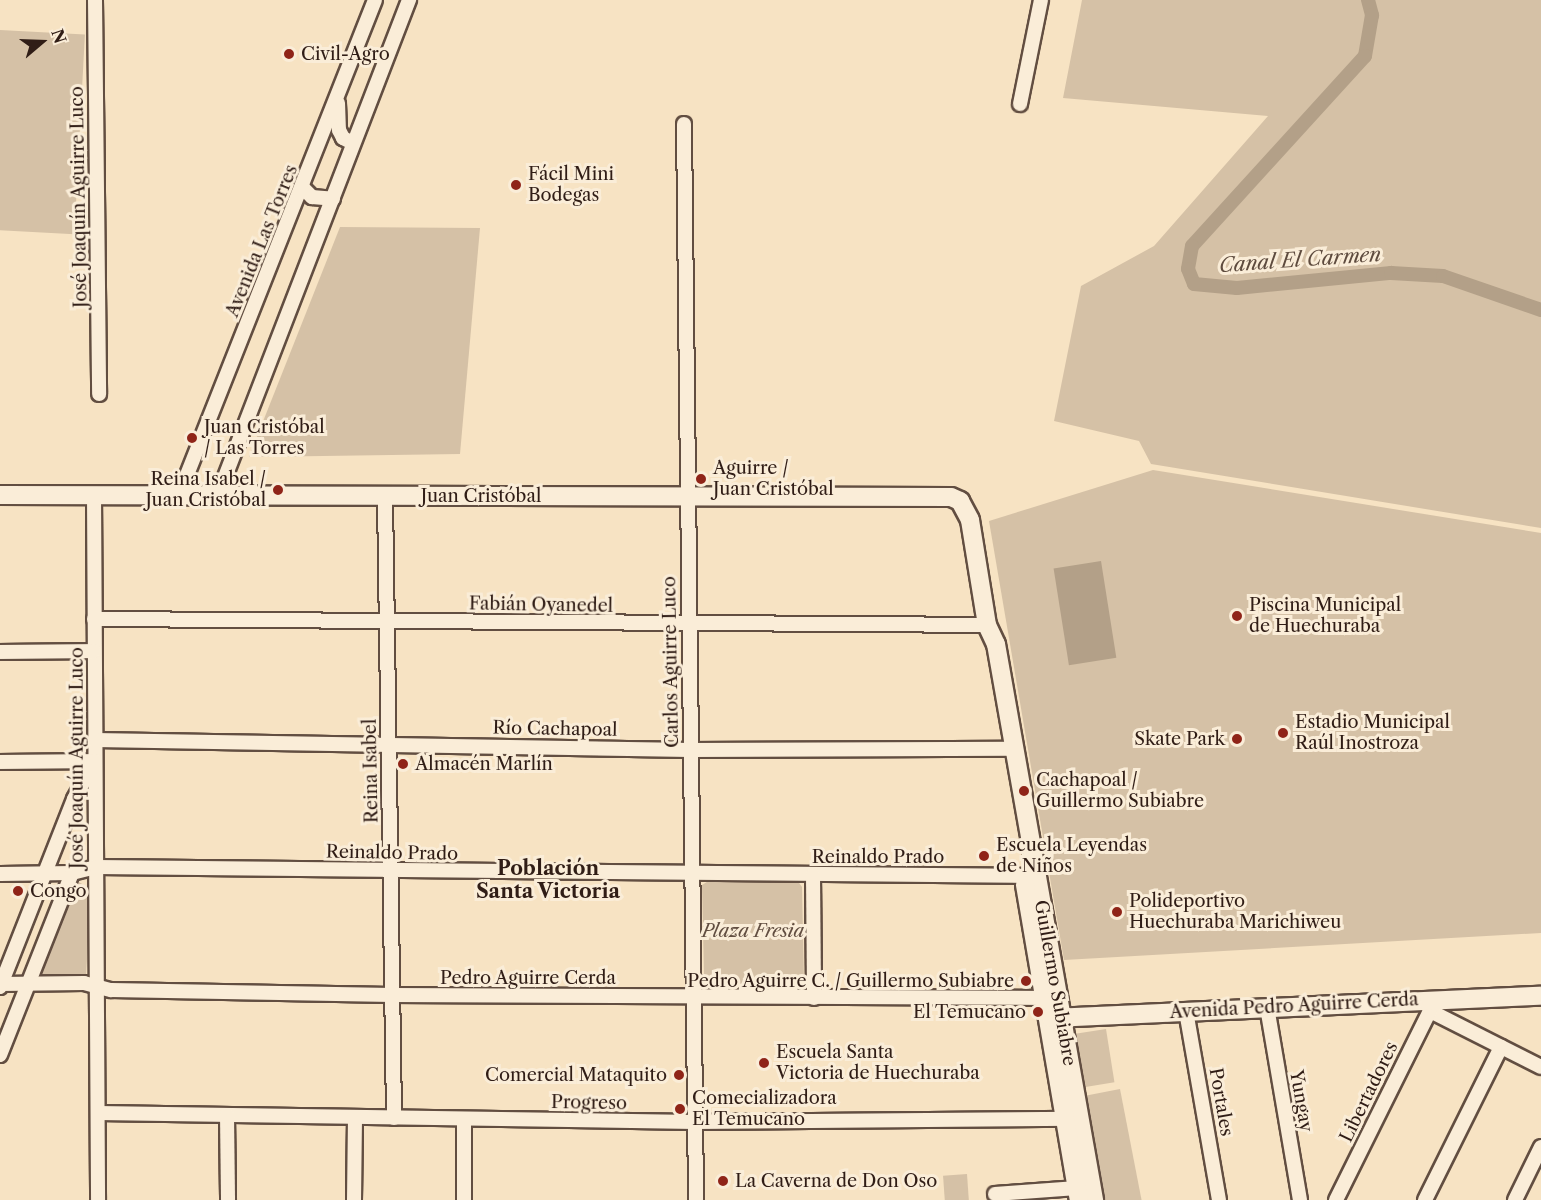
<!DOCTYPE html>
<meta charset="utf-8">
<style>
body{margin:0}
#map{position:relative;width:1541px;height:1200px;overflow:hidden;background:#f7e3c3;font-family:"Libre Caslon Text",serif}
div>[style]{position:absolute}
.green>*{inset:0;background:#d5c1a6;transform-origin:0 0}
.water>*{inset:0;background:#b3a088;transform-origin:0 0}
.canal>*{height:14px;margin:-7px;padding:0 7px;transform-origin:7px;border-radius:7px;background:#b3a088}
.roads{filter:drop-shadow(2px 0 #624e41) drop-shadow(-2px 0 #624e41) drop-shadow(0 2px #624e41) drop-shadow(0 -2px #624e41)}
.minor>*{height:14px;margin:-7px;padding:0 7px;transform-origin:7px;border-radius:7px;background:#faedd8}
.tertiary>*{height:18px;margin:-9px;padding:0 9px;transform-origin:9px;border-radius:9px;background:#faedd8}
.dots>*{width:16px;height:16px;translate:-50% -50%;box-sizing:border-box;border:3px solid #faedd8;border-radius:50%}
span{translate:-50% -50%;white-space:nowrap;text-align:center;line-height:1.15;-webkit-text-stroke:6px #faedd8;paint-order:stroke}
.poi-label{font-size:18px;color:#301d16}
.left{translate:0 -50%;text-align:left}
.right{translate:-100% -50%;text-align:right}
.street-label{font-size:18px;color:#301d16}
.park-label{font-size:18px;color:#624e41;font-style:italic}
.water-label{font-size:20px;color:#5e4b3e;font-style:italic}
.neighbourhood-label{font-size:20px;color:#301d16;font-weight:700}
.north{position:absolute;left:12px;top:12px;width:60px;height:60px;-webkit-text-stroke:4px #faedd8;paint-order:stroke;rotate:71deg;font-size:16px;font-weight:700;line-height:24px;text-align:center;color:#301d16}
.north::after{content:'';display:block;margin:auto;width:21px;height:27px;background:#301d16;clip-path:polygon(50% 0,100% 100%,50% 72%,0 100%)}
</style>
<div id="map">
<div class="green">
<div style="clip-path:polygon(1082px 0,1541px 0,1541px 528px,1151px 464px,1139px 441px,1054px 421px,1081px 286px,1154px 246px,1268px 116px,1063px 98px)"></div>
<div style="left:0;top:30px;width:85px;height:200px;rotate:3deg"></div>
<div style="clip-path:polygon(340px 227px,480px 228px,460px 454px,249px 457px)"></div>
<div style="clip-path:polygon(1153px 470px,1541px 533px,1541px 933px,1064px 960px,989px 521px)"></div>
<div style="clip-path:polygon(710px 880px,797px 880px,802px 887px,804px 981px,796px 986px,710px 986px,704px 976px,702px 885px)"></div>
<div style="clip-path:polygon(77px 881px,91px 889px,86px 976px,39px 975px)"></div>
<div style="left:1106px;top:1029px;width:54px;height:31px;rotate:81deg"></div>
<div style="left:1120px;top:1089px;width:113px;height:38px;rotate:79deg"></div>
<div style="left:967px;top:1174px;width:26px;height:24px;rotate:86deg"></div>
</div>
<div class="water">
<div style="left:1101px;top:561px;width:98px;height:48px;rotate:81deg"></div>
</div>
<div class="canal">
<div style="left:1368px;top:0;width:16px;rotate:75deg"></div>
<div style="left:1372px;top:15px;width:42px;rotate:99.7deg"></div>
<div style="left:1365px;top:56px;width:257px;rotate:132.3deg"></div>
<div style="left:1192px;top:246px;width:23px;rotate:100deg"></div>
<div style="left:1188px;top:269px;width:16px;rotate:68deg"></div>
<div style="left:1194px;top:284px;width:43px;rotate:5.3deg"></div>
<div style="left:1237px;top:288px;width:155px;rotate:-5.6deg"></div>
<div style="left:1391px;top:273px;width:52px;rotate:3.3deg"></div>
<div style="left:1443px;top:276px;width:104px;rotate:19.1deg"></div>
</div>
<div class="roads">
<div class="minor">
<div style="left:95px;top:0;width:394px;rotate:89.4deg"></div>
<div style="left:338px;top:103px;width:27px;rotate:88deg"></div>
<div style="left:339px;top:130px;width:9px;rotate:63deg"></div>
<div style="left:343px;top:138px;width:11px;rotate:27deg"></div>
<div style="left:1020px;top:104px;width:106px;rotate:-78.6deg"></div>
<div style="left:684px;top:124px;width:1076px;rotate:89.36deg"></div>
<div style="left:303px;top:188px;width:13px;rotate:45deg"></div>
<div style="left:312px;top:197px;width:21px;rotate:5deg"></div>
<div style="left:94px;top:495px;width:705px;rotate:89.67deg"></div>
<div style="left:179px;top:495px;width:532px;rotate:-68.4deg"></div>
<div style="left:218px;top:495px;width:531px;rotate:-68.9deg"></div>
<div style="left:385px;top:496px;width:622px;rotate:89.17deg"></div>
<div style="left:94px;top:619px;width:893px;rotate:0.38deg"></div>
<div style="left:0;top:652px;width:94px;rotate:-0.6deg"></div>
<div style="left:95px;top:740px;width:595px;rotate:0.96deg"></div>
<div style="left:690px;top:750px;width:324px;rotate:-0.2deg"></div>
<div style="left:0;top:762px;width:95px;rotate:-0.6deg"></div>
<div style="left:0;top:874px;width:72px;rotate:-0.8deg"></div>
<div style="left:72px;top:873px;width:25px;rotate:-14deg"></div>
<div style="left:96px;top:867px;width:940px;rotate:0.55deg"></div>
<div style="left:813px;top:875px;width:123px;rotate:89.5deg"></div>
<div style="left:0;top:984px;width:84px;rotate:-0.7deg"></div>
<div style="left:84px;top:983px;width:28px;rotate:15deg"></div>
<div style="left:111px;top:990px;width:281px;rotate:1deg"></div>
<div style="left:392px;top:995px;width:660px;rotate:0.26deg"></div>
<div style="left:0;top:987px;width:202px;rotate:-68.5deg"></div>
<div style="left:74px;top:799px;width:41px;rotate:-60.9deg"></div>
<div style="left:1267px;top:1007px;width:196px;rotate:80.3deg"></div>
<div style="left:1186px;top:1011px;width:192px;rotate:80.1deg"></div>
<div style="left:1430px;top:1011px;width:124px;rotate:26.8deg"></div>
<div style="left:0;top:1055px;width:196px;rotate:-68.4deg"></div>
<div style="left:98px;top:1113px;width:597px;rotate:0.86deg"></div>
<div style="left:695px;top:1122px;width:378px;rotate:-0.5deg"></div>
<div style="left:227px;top:1115px;width:85px;rotate:89.3deg"></div>
<div style="left:464px;top:1119px;width:81px;rotate:90deg"></div>
<div style="left:995px;top:1194px;width:82px;rotate:-4.2deg"></div>
<div style="left:354px;top:1200px;width:83px;rotate:-89.3deg"></div>
<div style="left:1336px;top:1200px;width:211px;rotate:-63.6deg"></div>
<div style="left:1430px;top:1011px;width:11px;rotate:-95deg"></div>
<div style="left:1425px;top:1200px;width:171px;rotate:-63.6deg"></div>
<div style="left:1515px;top:1200px;width:59px;rotate:-63.9deg"></div>
</div>
<div class="tertiary">
<div style="left:0;top:495px;width:951px;rotate:0.12deg"></div>
<div style="left:951px;top:497px;width:10px;rotate:24deg"></div>
<div style="left:960px;top:501px;width:21px;rotate:62deg"></div>
<div style="left:970px;top:520px;width:106px;rotate:80.8deg"></div>
<div style="left:987px;top:625px;width:21px;rotate:65deg"></div>
<div style="left:996px;top:644px;width:565px;rotate:80deg"></div>
<div style="left:1025px;top:885px;width:320px;rotate:80.3deg"></div>
<div style="left:1051px;top:1018px;width:490px;rotate:-2.6deg"></div>
</div>
</div>
<div class="dots">
<div style="left:289px;top:54px;background:#8f2418"></div>
<div style="left:516px;top:185px;background:#8f2418"></div>
<div style="left:192px;top:438px;background:#8f2418"></div>
<div style="left:701px;top:479px;background:#8f2418"></div>
<div style="left:278px;top:490px;background:#8f2418"></div>
<div style="left:1237px;top:616px;background:#8f2418"></div>
<div style="left:1283px;top:733px;background:#8f2418"></div>
<div style="left:1237px;top:739px;background:#8f2418"></div>
<div style="left:403px;top:764px;background:#8f2418"></div>
<div style="left:1024px;top:791px;background:#8f2418"></div>
<div style="left:984px;top:856px;background:#8f2418"></div>
<div style="left:18px;top:891px;background:#8f2418"></div>
<div style="left:1117px;top:912px;background:#8f2418"></div>
<div style="left:1026px;top:981px;background:#8f2418"></div>
<div style="left:1038px;top:1012px;background:#8f2418"></div>
<div style="left:764px;top:1063px;background:#8f2418"></div>
<div style="left:679px;top:1075px;background:#8f2418"></div>
<div style="left:680px;top:1109px;background:#8f2418"></div>
<div style="left:723px;top:1181px;background:#8f2418"></div>
</div>
<div class="poi-label">
<span class="left" style="left:301px;top:54px">Civil-Agro</span>
<span class="left" style="left:528px;top:185px">Fácil Mini<br>Bodegas</span>
<span class="left" style="left:204px;top:438px">Juan Cristóbal<br>/ Las Torres</span>
<span class="left" style="left:713px;top:479px">Aguirre /<br>Juan Cristóbal</span>
<span class="right" style="left:266px;top:490px">Reina Isabel /<br>Juan Cristóbal</span>
<span class="left" style="left:1249px;top:616px">Piscina Municipal<br>de Huechuraba</span>
<span class="left" style="left:1295px;top:733px">Estadio Municipal<br>Raúl Inostroza</span>
<span class="right" style="left:1225px;top:739px">Skate Park</span>
<span class="left" style="left:415px;top:764px">Almacén Marlín</span>
<span class="left" style="left:1036px;top:791px">Cachapoal /<br>Guillermo Subiabre</span>
<span class="left" style="left:996px;top:856px">Escuela Leyendas<br>de Niños</span>
<span class="left" style="left:30px;top:891px">Congo</span>
<span class="left" style="left:1129px;top:912px">Polideportivo<br>Huechuraba Marichiweu</span>
<span class="right" style="left:1014px;top:981px">Pedro Aguirre C. / Guillermo Subiabre</span>
<span class="right" style="left:1026px;top:1012px">El Temucano</span>
<span class="left" style="left:776px;top:1063px">Escuela Santa<br>Victoria de Huechuraba</span>
<span class="right" style="left:667px;top:1075px">Comercial Mataquito</span>
<span class="left" style="left:692px;top:1109px">Comecializadora<br>El Temucano</span>
<span class="left" style="left:735px;top:1181px">La Caverna de Don Oso</span>
</div>
<div class="street-label">
<span style="left:79px;top:197px;rotate:-91deg">José Joaquín Aguirre Luco</span>
<span style="left:262px;top:241px;rotate:-68deg">Avenida Las Torres</span>
<span style="left:481px;top:496px">Juan Cristóbal</span>
<span style="left:541px;top:605px;rotate:1deg">Fabián Oyanedel</span>
<span style="left:671px;top:662px;rotate:-91deg">Carlos Aguirre Luco</span>
<span style="left:555px;top:729px;rotate:1deg">Río Cachapoal</span>
<span style="left:77px;top:758px;rotate:-90deg">José Joaquín Aguirre Luco</span>
<span style="left:371px;top:771px;rotate:-91deg">Reina Isabel</span>
<span style="left:392px;top:853px;rotate:1deg">Reinaldo Prado</span>
<span style="left:878px;top:857px">Reinaldo Prado</span>
<span style="left:528px;top:978px">Pedro Aguirre Cerda</span>
<span style="left:1055px;top:983px;rotate:80deg">Guillermo Subiabre</span>
<span style="left:1294px;top:1006px;rotate:-3deg">Avenida Pedro Aguirre Cerda</span>
<span style="left:1369px;top:1092px;rotate:-64deg">Libertadores</span>
<span style="left:1301px;top:1101px;rotate:80deg">Yungay</span>
<span style="left:1221px;top:1102px;rotate:80deg">Portales</span>
<span style="left:589px;top:1103px;rotate:1deg">Progreso</span>
</div>
<div class="park-label">
<span style="left:753px;top:931px">Plaza Fresia</span>
</div>
<div class="water-label">
<span style="left:1300px;top:260px;rotate:-4deg">Canal El Carmen</span>
</div>
<div class="neighbourhood-label">
<span style="left:548px;top:880px">Población<br>Santa Victoria</span>
</div>
<div class="north">N</div>
</div>
